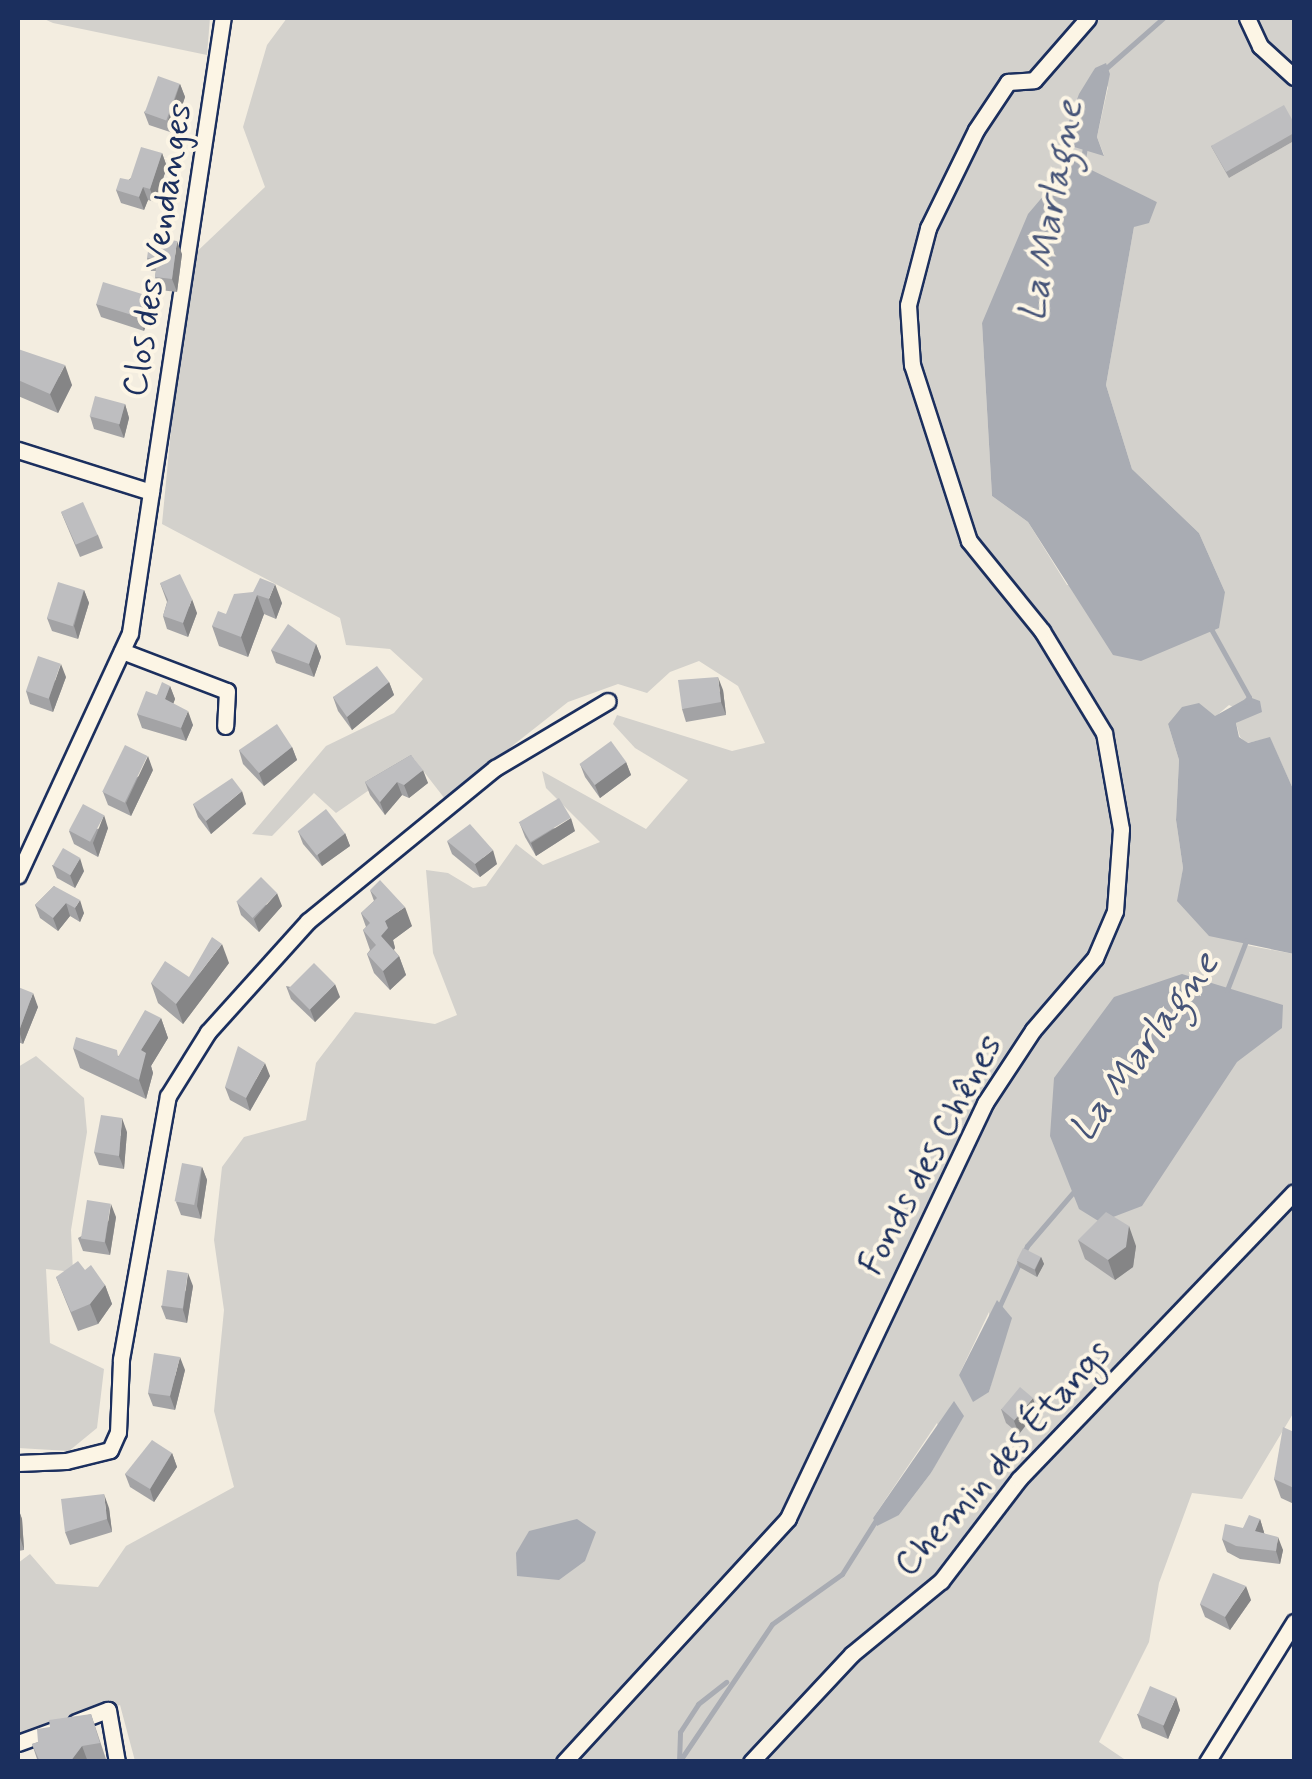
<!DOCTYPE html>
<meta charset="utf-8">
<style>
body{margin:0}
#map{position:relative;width:1312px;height:1779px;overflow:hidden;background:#f3ede0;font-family:Mynerve,sans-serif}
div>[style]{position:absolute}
.green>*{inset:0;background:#d3d1cc}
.water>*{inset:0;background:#a9acb3}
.stream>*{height:5px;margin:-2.5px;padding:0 2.5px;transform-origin:2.5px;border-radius:2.5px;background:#a9acb3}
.roads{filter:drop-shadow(2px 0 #1b2f5e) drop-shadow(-2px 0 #1b2f5e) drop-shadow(0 2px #1b2f5e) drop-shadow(0 -2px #1b2f5e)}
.street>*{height:15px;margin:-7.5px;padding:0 7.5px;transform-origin:7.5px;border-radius:7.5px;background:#fcf5e5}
.wall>*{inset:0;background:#a3a3a5}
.shaded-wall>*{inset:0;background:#858586}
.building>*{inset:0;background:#bebec0;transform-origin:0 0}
span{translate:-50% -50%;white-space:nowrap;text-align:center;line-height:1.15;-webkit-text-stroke:8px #fcf5e5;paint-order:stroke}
.street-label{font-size:35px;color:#1b2f5e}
.water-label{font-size:38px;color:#465478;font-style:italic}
.frame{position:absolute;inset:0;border:20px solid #1b2f5e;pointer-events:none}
</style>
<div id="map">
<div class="green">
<div style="clip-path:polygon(42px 18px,210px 18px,207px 55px,53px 23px)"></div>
<div style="clip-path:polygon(evenodd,287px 18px,1294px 18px,1294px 126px,1229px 178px,1294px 141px,1294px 791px,1270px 738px,1247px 743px,1240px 737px,1236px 723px,1249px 715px,1229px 705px,1215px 717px,1168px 724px,1179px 760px,1176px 820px,1183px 868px,1178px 901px,1246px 945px,1294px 954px,1294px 1412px,1242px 1499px,1192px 1493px,1159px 1583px,1149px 1642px,1099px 1742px,1127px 1761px,135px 1761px,120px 1705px,18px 1743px,18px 1563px,30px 1554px,56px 1584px,98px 1587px,126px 1546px,234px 1487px,214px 1411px,224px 1310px,214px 1240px,222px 1167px,244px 1137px,306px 1120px,316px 1063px,355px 1012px,435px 1024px,457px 1015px,433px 953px,426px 870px,448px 873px,473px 888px,486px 886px,516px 844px,543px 865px,600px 842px,546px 788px,542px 771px,646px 829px,688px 780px,635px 748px,613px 724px,617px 715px,732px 751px,765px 743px,738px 686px,699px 661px,670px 672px,647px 693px,618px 684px,568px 702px,445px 799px,414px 759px,336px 813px,314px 793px,272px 836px,252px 834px,326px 746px,394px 713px,423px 679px,390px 649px,346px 645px,340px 618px,162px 524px,187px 261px,265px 187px,243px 127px,267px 45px,287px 18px,1095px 68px,1108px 87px,1097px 137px,1104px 155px,1061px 142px,1095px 68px,287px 18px,1114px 183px,1157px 202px,1134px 227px,1106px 385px,1132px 469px,1199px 533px,1225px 592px,1067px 585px,1028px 522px,992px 496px,982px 323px,1114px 183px,287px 18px,989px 1312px,993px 1377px,989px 1392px,959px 1375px,989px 1312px,287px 18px,937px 1423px,945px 1445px,931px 1473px,899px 1515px,873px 1518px,937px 1423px)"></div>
<div style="clip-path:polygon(36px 1056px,84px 1098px,87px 1132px,71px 1230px,73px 1272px,46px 1269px,50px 1343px,104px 1369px,97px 1428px,69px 1451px,18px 1448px,18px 1067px)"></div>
</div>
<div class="water">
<div style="clip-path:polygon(1106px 63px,1110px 74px,1097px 137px,1104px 156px,1061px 143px,1079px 94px,1095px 68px)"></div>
<div style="clip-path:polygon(1073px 161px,1157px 202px,1149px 223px,1134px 227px,1106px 385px,1132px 469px,1199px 533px,1225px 592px,1219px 628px,1141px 661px,1113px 655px,1028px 522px,992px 496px,982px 323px,1028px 214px)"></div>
<div style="clip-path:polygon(1249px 697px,1260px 701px,1262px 712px,1236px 723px,1239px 737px,1248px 743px,1270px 737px,1294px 791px,1294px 954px,1209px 936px,1177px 901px,1183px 868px,1176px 820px,1179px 760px,1168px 724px,1182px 707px,1199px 703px,1215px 716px)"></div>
<div style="clip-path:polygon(1182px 974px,1283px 1005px,1282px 1028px,1237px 1062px,1142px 1206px,1100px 1222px,1079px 1209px,1050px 1136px,1054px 1078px,1114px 997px)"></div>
<div style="clip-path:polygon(997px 1300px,1012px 1318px,989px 1392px,973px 1402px,959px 1375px)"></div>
<div style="clip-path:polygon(954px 1401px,964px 1416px,931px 1473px,899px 1515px,877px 1526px,873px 1518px)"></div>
<div style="clip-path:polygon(577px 1519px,596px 1532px,585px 1561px,559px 1580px,517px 1576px,516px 1553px,529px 1531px)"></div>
</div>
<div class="stream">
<div style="left:1104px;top:70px;width:79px;rotate:-41.4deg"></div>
<div style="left:1081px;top:172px;width:24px;rotate:-81deg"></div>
<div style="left:1210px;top:627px;width:80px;rotate:60.9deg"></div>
<div style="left:1249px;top:697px;width:6px;rotate:129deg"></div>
<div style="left:1227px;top:990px;width:53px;rotate:-68.8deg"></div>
<div style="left:1000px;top:1305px;width:65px;rotate:-65.4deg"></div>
<div style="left:1027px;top:1246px;width:74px;rotate:-49.4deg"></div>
<div style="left:679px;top:1762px;width:166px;rotate:-56deg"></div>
<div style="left:772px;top:1624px;width:86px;rotate:-35.5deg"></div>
<div style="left:842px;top:1574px;width:64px;rotate:-57.8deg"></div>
<div style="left:679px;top:1762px;width:30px;rotate:-88deg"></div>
<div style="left:680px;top:1732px;width:33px;rotate:-57deg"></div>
<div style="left:698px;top:1704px;width:36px;rotate:-38deg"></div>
</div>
<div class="roads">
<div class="street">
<div style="left:1247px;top:18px;width:31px;rotate:65deg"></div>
<div style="left:1260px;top:46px;width:46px;rotate:42.4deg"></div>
<div style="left:18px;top:450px;width:139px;rotate:17.5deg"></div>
<div style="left:151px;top:492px;width:143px;rotate:98.5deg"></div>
<div style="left:130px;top:633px;width:267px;rotate:114.8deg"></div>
<div style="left:151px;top:492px;width:479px;rotate:-81.4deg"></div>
<div style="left:122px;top:651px;width:112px;rotate:20.9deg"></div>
<div style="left:227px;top:691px;width:35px;rotate:93deg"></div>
<div style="left:18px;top:1463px;width:48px;rotate:-2.4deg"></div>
<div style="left:66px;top:1461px;width:45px;rotate:-14deg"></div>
<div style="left:110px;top:1450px;width:20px;rotate:-66deg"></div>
<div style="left:118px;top:1432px;width:73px;rotate:-87.6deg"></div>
<div style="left:121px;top:1359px;width:267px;rotate:-79.9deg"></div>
<div style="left:168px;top:1096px;width:75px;rotate:-58deg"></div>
<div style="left:208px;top:1032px;width:149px;rotate:-48deg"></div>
<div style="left:308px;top:921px;width:242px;rotate:-39.3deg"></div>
<div style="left:495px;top:768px;width:131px;rotate:-30.7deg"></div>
<div style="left:76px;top:1722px;width:34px;rotate:-21deg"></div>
<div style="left:108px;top:1710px;width:53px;rotate:80.2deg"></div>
<div style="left:18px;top:1743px;width:38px;rotate:-20deg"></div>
<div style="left:564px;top:1762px;width:331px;rotate:-47.4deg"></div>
<div style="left:788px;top:1518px;width:459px;rotate:-64.6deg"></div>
<div style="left:985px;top:1103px;width:87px;rotate:-56.7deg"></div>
<div style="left:1033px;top:1030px;width:95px;rotate:-49.3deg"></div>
<div style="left:1095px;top:958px;width:51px;rotate:-66.9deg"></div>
<div style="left:1115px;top:911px;width:82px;rotate:-85.8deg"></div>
<div style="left:1121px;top:829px;width:97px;rotate:-100deg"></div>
<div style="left:1104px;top:733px;width:119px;rotate:-121.3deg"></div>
<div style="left:1042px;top:631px;width:116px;rotate:-129deg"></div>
<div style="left:969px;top:541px;width:185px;rotate:-107.9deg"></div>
<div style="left:912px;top:365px;width:60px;rotate:-93.8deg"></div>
<div style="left:908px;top:305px;width:80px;rotate:-75.4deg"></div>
<div style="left:928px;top:228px;width:109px;rotate:-63.9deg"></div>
<div style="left:976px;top:130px;width:58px;rotate:-56.3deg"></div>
<div style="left:1008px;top:82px;width:26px;rotate:-4deg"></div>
<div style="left:1034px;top:80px;width:82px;rotate:-48.9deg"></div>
<div style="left:751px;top:1762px;width:148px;rotate:-46.9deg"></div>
<div style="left:852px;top:1654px;width:115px;rotate:-39.4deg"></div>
<div style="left:941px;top:1581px;width:128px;rotate:-52.6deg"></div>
<div style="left:1019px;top:1479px;width:397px;rotate:-46.2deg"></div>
<div style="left:1207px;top:1762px;width:165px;rotate:-58.1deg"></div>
</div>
</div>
<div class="wall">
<div style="clip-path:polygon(180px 84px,185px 97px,173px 133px,149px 125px,144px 112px)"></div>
<div style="clip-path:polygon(1294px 123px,1294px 141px,1229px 178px,1211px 146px)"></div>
<div style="clip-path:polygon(162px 153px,167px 167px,155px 202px,148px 200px,144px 210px,121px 203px,116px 190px)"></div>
<div style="clip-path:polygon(182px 254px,177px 292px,160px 290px,155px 277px,156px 271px,151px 271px,147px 258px)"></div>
<div style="clip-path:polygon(96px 304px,151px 308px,144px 331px,101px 317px)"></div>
<div style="clip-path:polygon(18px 349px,72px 385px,58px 413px,18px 396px)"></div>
<div style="clip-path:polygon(125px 404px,129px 418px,124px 438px,94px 429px,90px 416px)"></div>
<div style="clip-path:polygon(61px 512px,98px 535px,103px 548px,80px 557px)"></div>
<div style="clip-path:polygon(160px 583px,197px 613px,188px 637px,167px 629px,163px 616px,167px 602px)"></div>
<div style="clip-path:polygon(84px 590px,89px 603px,78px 639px,52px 631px,47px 618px)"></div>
<div style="clip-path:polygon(253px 592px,282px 603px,276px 619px,264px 614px,248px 657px,219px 646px,212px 626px)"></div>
<div style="clip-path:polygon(316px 644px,321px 657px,314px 677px,276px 663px,271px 650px)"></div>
<div style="clip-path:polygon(66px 677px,53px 712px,30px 704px,26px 691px)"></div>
<div style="clip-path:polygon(389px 682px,394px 695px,352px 730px,338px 711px,333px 697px)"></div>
<div style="clip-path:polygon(170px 686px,175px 699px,173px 704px,193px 725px,186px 741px,142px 728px,137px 714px,157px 695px)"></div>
<div style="clip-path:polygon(723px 690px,726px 715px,686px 722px,682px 709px)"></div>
<div style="clip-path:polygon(292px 747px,297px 760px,264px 786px,243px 764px,239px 750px)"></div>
<div style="clip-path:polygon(411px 755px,428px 783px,409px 798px,402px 795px,385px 815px,370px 795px,365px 782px)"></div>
<div style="clip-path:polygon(626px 762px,631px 775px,600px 798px,585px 777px,580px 764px)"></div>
<div style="clip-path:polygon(153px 770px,131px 816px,108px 805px,103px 792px)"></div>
<div style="clip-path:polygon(193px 804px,246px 804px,211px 834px,198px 817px)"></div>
<div style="clip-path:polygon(520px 824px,575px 831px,536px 856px,525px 837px)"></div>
<div style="clip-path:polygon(108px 828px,98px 857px,74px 844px,69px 831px)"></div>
<div style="clip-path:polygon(298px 831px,345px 833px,350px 846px,322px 866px,303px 844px)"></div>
<div style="clip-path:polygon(447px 841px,497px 864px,480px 877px,452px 854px)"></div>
<div style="clip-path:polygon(52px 865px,84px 871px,75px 888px,57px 878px)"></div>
<div style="clip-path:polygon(54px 886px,84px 913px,80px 922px,70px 916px,58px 931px,40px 918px,35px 905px)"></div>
<div style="clip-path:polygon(370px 890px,412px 926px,393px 940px,395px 948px,394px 950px,399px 956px,406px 975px,390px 990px,374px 973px,367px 954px,370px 950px,363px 930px,366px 927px,361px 913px,374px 901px)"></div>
<div style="clip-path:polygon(237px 902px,282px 906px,259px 932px,241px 915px)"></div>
<div style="clip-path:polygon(229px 963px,183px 1024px,158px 1003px,151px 983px,189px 977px)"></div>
<div style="clip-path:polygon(286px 986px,340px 997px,315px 1022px,291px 999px)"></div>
<div style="clip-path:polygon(18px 987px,38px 1007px,23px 1044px,18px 1042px)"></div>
<div style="clip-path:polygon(161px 1018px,168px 1038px,151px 1066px,153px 1073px,146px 1099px,80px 1068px,73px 1048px,119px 1056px)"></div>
<div style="clip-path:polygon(270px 1076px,250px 1111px,230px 1100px,225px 1087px)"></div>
<div style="clip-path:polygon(127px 1132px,124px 1169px,99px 1165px,94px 1152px)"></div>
<div style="clip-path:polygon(202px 1167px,207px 1180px,201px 1219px,181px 1215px,176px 1202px)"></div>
<div style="clip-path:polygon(116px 1217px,110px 1255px,83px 1251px,78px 1238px)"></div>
<div style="clip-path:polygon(1078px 1240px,1136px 1246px,1133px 1267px,1115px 1280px,1085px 1259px)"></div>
<div style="clip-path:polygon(1041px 1257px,1044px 1264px,1037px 1277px,1019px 1267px,1017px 1261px)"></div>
<div style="clip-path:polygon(85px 1270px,105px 1285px,112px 1304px,98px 1324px,78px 1331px,56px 1277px)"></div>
<div style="clip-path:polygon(193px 1286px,187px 1323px,166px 1319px,161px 1306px)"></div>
<div style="clip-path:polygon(185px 1370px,175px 1410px,153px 1406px,148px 1393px)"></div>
<div style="clip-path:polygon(1001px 1409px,1037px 1411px,1019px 1434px,1006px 1423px)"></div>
<div style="clip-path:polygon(1294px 1432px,1294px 1504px,1281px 1498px,1274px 1479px)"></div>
<div style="clip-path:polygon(172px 1453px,177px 1467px,154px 1502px,130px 1487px,125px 1474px)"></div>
<div style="clip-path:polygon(18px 1508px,22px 1519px,24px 1550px,18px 1551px)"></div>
<div style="clip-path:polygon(109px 1508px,112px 1532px,70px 1545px,65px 1532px)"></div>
<div style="clip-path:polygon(1260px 1519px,1264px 1533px,1283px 1550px,1280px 1564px,1240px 1559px,1227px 1552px,1222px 1539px)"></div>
<div style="clip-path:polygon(1251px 1600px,1230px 1630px,1205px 1617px,1200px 1604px)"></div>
<div style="clip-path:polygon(1180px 1710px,1168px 1739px,1142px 1728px,1137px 1714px)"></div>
<div style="clip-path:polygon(91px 1714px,107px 1762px,38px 1762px,32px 1744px,38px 1742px,50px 1727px)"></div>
</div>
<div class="shaded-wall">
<div style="clip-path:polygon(180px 84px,185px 97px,173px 133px,168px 120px)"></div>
<div style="clip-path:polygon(162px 153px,167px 167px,155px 202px,150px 189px)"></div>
<div style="clip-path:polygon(143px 187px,148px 200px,144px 210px,139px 197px)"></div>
<div style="clip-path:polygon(177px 241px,182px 254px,177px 292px,172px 279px)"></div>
<div style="clip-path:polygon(146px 295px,151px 308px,144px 331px,139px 317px)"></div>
<div style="clip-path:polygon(65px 365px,72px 385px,58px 413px,50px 394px)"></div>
<div style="clip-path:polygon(125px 404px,129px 418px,124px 438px,119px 425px)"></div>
<div style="clip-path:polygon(275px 584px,282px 603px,276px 619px,269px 599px)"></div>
<div style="clip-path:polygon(84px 590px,89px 603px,78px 639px,74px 626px)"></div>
<div style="clip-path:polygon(257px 595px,264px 614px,248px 657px,241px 637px)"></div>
<div style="clip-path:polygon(192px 599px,197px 613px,188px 637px,183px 623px)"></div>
<div style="clip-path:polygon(316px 644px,321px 657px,314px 677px,309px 664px)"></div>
<div style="clip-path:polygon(61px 664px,66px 677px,53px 712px,49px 698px)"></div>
<div style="clip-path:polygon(718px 677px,723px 690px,726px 715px,721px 702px)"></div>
<div style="clip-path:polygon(389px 682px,394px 695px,352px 730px,347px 717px)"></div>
<div style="clip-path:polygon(170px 686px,175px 699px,170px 712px,165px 699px)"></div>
<div style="clip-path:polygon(188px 711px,193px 725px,186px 741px,181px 728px)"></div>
<div style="clip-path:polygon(292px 747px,297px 760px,264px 786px,259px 773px)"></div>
<div style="clip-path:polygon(148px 756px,153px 770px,131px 816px,126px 803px)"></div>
<div style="clip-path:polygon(626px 762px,631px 775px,600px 798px,595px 785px)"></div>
<div style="clip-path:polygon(423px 770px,428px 783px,409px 798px,404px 785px)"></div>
<div style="clip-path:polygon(397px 782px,402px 795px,385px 815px,380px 802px)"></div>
<div style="clip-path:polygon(242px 791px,246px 804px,211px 834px,206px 821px)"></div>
<div style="clip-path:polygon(104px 815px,108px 828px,98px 857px,93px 843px)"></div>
<div style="clip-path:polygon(571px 818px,575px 831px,536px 856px,531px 843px)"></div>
<div style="clip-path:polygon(345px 833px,350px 846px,322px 866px,317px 853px)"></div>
<div style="clip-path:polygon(493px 850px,497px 864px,480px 877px,475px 864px)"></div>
<div style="clip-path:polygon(80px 858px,84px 871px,75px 888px,70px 875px)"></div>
<div style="clip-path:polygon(277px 893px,282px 906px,259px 932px,254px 919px)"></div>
<div style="clip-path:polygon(80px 900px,84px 913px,80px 922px,75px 908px)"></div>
<div style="clip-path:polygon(66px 903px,70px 916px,58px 931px,53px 918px)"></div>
<div style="clip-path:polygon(405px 907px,412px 926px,393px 940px,395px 948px,388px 956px,381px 936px,385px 921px)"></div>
<div style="clip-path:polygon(222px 944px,229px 963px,183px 1024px,176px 1004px)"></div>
<div style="clip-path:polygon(399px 956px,406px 975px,390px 990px,383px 971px)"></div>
<div style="clip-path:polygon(335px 984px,340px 997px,315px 1022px,310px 1009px)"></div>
<div style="clip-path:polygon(33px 993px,38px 1007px,23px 1044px,19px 1031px)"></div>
<div style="clip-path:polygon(161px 1018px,168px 1038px,151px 1066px,153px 1073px,146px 1099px,139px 1080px,141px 1050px)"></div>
<div style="clip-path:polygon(265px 1063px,270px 1076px,250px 1111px,246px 1098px)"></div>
<div style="clip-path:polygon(122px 1118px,127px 1132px,124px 1169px,119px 1156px)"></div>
<div style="clip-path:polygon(202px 1167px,207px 1180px,201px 1219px,197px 1206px)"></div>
<div style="clip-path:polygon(111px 1204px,116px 1217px,110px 1255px,105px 1242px)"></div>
<div style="clip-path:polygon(1129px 1226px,1136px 1246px,1133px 1267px,1115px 1280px,1108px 1260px)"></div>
<div style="clip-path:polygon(1041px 1257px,1044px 1264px,1037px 1277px,1035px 1270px)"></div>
<div style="clip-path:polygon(188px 1273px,193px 1286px,187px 1323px,183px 1310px)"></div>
<div style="clip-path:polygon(105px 1285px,112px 1304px,98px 1324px,90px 1304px)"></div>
<div style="clip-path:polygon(180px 1357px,185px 1370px,175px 1410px,170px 1396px)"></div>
<div style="clip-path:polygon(1033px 1398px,1037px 1411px,1019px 1434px,1014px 1421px)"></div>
<div style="clip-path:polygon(172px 1453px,177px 1467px,154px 1502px,150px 1489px)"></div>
<div style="clip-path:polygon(104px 1494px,109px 1508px,112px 1532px,107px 1519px)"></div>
<div style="clip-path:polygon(18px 1508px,22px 1519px,24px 1550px,20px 1537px)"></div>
<div style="clip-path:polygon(1260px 1519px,1264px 1532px,1260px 1544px,1255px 1531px)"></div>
<div style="clip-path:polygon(1278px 1537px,1283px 1550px,1280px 1564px,1276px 1551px)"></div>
<div style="clip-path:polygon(1246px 1586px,1251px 1600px,1230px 1630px,1225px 1617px)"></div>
<div style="clip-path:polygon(1176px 1697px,1180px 1710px,1168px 1739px,1163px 1726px)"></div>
<div style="clip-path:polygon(82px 1746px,88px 1762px,70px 1762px)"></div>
</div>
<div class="building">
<div style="left:158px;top:76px;width:23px;height:39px;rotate:20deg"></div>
<div style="clip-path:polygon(1284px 105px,1294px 123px,1294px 133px,1226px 172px,1211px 146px)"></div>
<div style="clip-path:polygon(141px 147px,162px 153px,150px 189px,143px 187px,139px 197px,116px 190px,120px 178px,130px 180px)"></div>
<div style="clip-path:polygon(150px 237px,177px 241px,172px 279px,155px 277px,157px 259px,147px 258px)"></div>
<div style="left:103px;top:282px;width:45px;height:23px;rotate:17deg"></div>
<div style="clip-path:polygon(18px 349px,65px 365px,50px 394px,18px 380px)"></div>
<div style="left:95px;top:396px;width:31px;height:21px;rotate:15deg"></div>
<div style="left:83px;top:502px;width:36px;height:24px;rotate:66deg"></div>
<div style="clip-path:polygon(180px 574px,192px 599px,183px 623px,163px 616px,168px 600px,160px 583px)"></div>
<div style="clip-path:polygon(260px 578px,275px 584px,269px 599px,257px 595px,241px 637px,212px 626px,218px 611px,226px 614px,234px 594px,253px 592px)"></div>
<div style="left:58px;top:582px;width:27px;height:38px;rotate:17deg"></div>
<div style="clip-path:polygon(288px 624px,316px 644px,309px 664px,271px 650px)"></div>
<div style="left:38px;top:656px;width:24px;height:37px;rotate:19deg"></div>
<div style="clip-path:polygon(377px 666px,389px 682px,347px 717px,333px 697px)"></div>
<div style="clip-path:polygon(718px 677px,721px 702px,682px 709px,678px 680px)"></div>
<div style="clip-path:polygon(162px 682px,170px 686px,165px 699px,188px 711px,181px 728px,137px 714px,146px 691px,157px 695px)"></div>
<div style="clip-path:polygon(277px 724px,292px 747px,259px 773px,239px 750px)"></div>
<div style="left:611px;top:741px;width:26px;height:39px;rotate:54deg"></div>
<div style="left:125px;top:745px;width:25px;height:52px;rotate:26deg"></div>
<div style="clip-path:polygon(411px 755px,423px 770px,404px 785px,397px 782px,380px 802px,365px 782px)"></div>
<div style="clip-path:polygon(232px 778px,242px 791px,206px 821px,193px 804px)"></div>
<div style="left:559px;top:798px;width:23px;height:47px;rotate:59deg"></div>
<div style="left:83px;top:804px;width:24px;height:30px;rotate:28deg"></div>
<div style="left:326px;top:809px;width:31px;height:36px;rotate:52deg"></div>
<div style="clip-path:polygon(470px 824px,493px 850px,475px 864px,447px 841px)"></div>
<div style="left:63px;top:848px;width:20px;height:20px;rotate:30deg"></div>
<div style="left:261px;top:877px;width:23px;height:35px;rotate:45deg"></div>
<div style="clip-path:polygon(380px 880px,405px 907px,385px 921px,388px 928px,381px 936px,399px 956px,383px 971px,367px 954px,376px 945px,363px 930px,370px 923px,361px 913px,377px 898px,370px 890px)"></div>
<div style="clip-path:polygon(54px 886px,80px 900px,75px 908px,66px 903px,53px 918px,35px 905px)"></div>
<div style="clip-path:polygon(212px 937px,222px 944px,176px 1004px,151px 983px,165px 961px,189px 977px)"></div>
<div style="left:314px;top:963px;width:30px;height:36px;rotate:45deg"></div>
<div style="clip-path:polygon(18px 987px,33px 993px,19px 1031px,18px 1031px)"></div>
<div style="clip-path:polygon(145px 1010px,161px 1018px,141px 1050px,146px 1053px,139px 1080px,73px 1048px,76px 1037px,117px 1050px,118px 1057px)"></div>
<div style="clip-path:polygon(238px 1046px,265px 1063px,246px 1098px,225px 1087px)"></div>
<div style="clip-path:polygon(101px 1115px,122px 1118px,119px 1156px,94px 1152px)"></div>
<div style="left:182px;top:1163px;width:20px;height:39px;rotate:11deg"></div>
<div style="left:87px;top:1200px;width:24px;height:39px;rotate:9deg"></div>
<div style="clip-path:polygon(1106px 1212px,1129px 1226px,1126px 1247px,1108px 1260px,1078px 1240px)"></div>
<div style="left:1023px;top:1248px;width:20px;height:14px;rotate:27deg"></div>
<div style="clip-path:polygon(78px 1261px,85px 1270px,91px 1265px,105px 1285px,90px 1304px,71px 1312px,56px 1277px)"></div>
<div style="left:167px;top:1270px;width:21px;height:36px;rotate:8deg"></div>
<div style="clip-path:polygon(154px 1353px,180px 1357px,170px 1396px,148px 1393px)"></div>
<div style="left:1020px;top:1387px;width:17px;height:29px;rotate:40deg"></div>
<div style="clip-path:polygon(1283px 1427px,1294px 1432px,1294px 1488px,1274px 1479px)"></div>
<div style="clip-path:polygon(152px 1440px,172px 1453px,150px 1489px,125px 1474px)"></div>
<div style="clip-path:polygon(104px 1494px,107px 1519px,65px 1532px,61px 1499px)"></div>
<div style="clip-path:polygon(1249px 1515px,1260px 1519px,1255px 1531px,1278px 1537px,1276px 1551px,1236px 1546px,1222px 1539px,1225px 1524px,1243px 1528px)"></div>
<div style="clip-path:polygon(1213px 1573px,1246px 1586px,1225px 1617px,1200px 1604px)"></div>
<div style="left:1150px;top:1686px;width:28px;height:31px;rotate:23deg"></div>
<div style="clip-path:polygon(91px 1714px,100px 1743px,82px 1746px,70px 1762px,40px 1762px,32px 1744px,38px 1742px,37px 1729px,50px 1727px,49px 1720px)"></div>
</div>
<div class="street-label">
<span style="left:158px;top:250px;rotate:-81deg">Clos des Vendanges</span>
<span style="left:931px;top:1155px;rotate:-62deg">Fonds des Chênes</span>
<span style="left:1003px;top:1459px;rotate:-48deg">Chemin des Étangs</span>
</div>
<div class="water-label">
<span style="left:1052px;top:211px;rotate:-80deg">La Marlagne</span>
<span style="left:1145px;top:1047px;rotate:-54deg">La Marlagne</span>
</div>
<div class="frame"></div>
</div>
